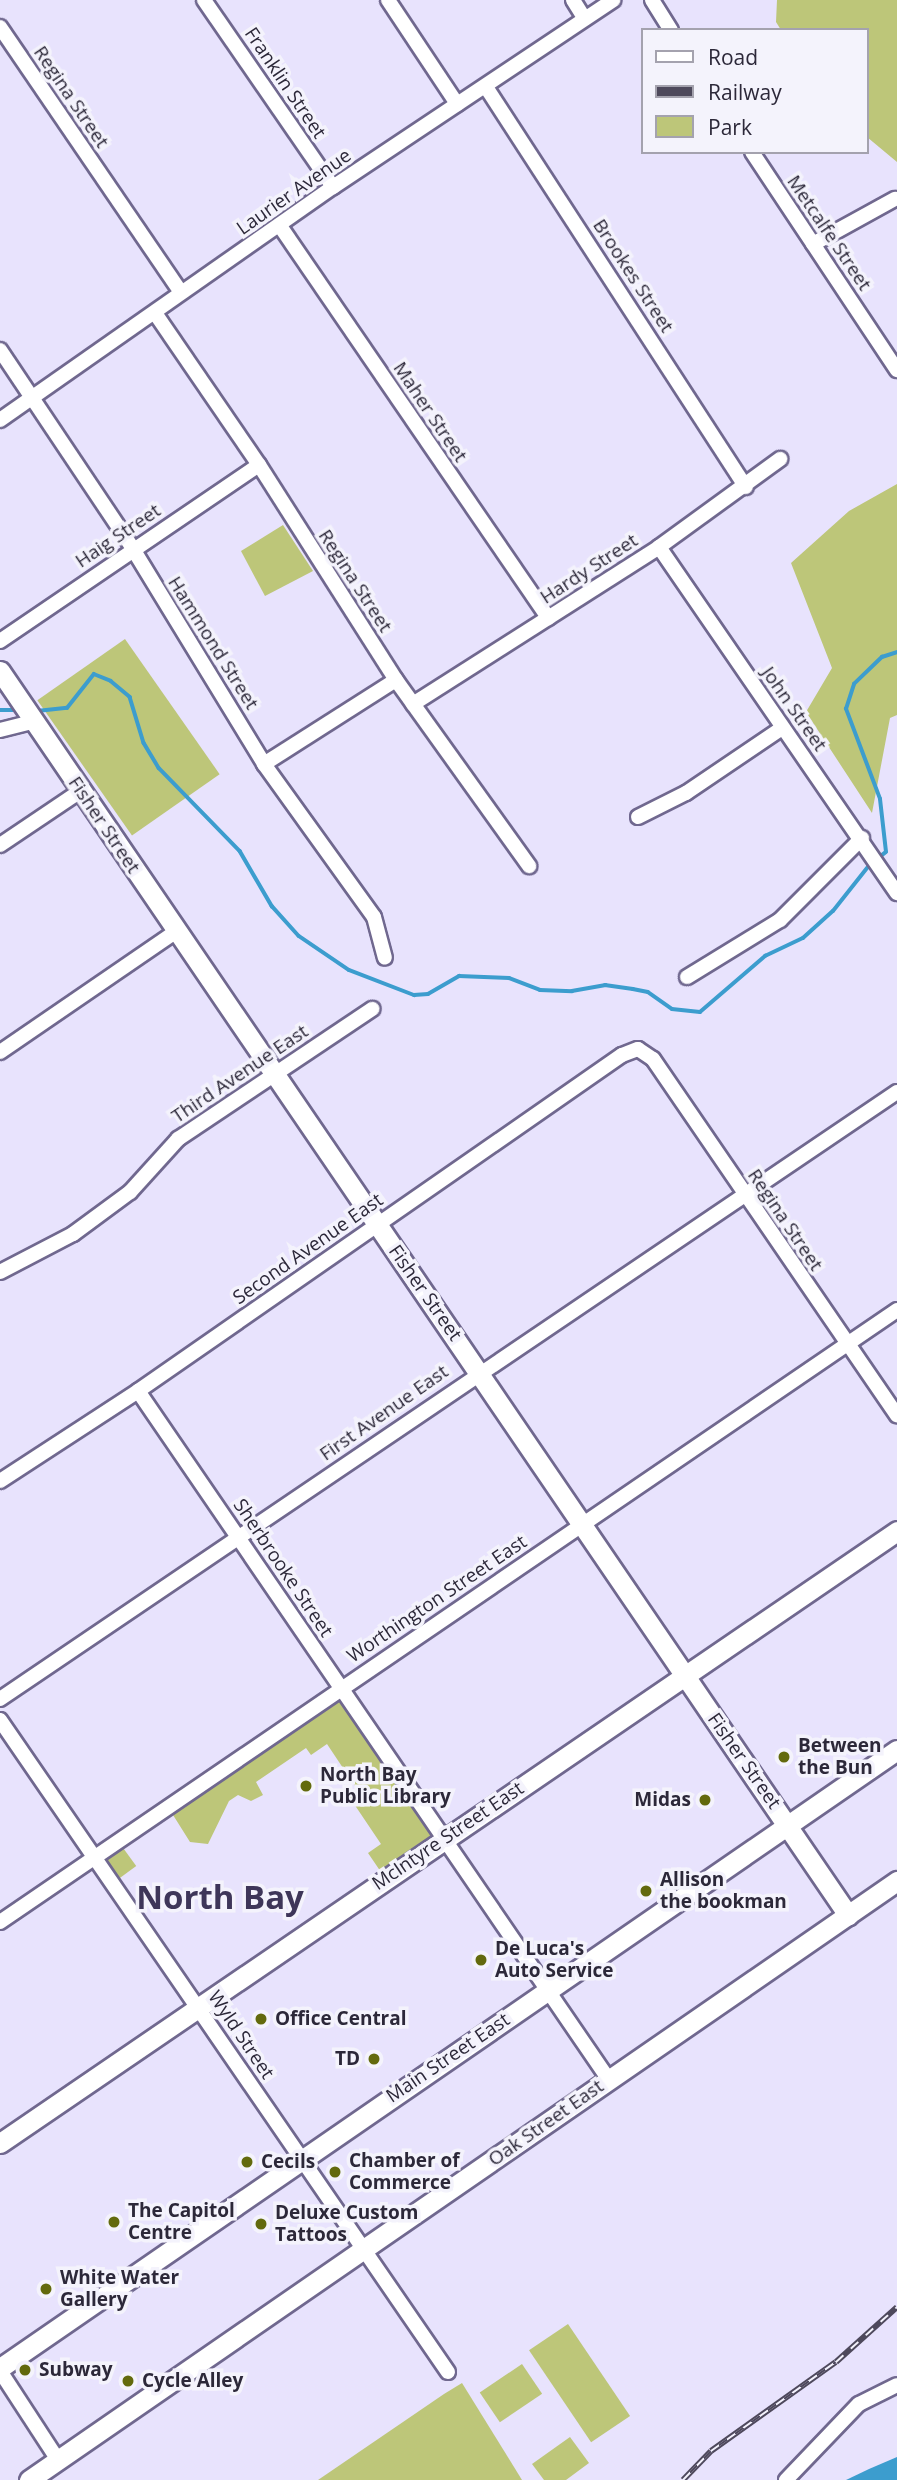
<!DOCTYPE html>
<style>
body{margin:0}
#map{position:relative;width:897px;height:2480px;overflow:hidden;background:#e8e3fd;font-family:"Open Sans",sans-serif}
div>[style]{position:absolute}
.green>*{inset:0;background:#bdc679;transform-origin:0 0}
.water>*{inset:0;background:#3c9dce}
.stream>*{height:3.5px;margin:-1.75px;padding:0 1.75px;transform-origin:1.75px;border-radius:1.75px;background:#3c9dce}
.roads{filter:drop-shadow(2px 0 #70688f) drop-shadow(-2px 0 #70688f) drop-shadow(0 2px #70688f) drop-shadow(0 -2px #70688f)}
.street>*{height:14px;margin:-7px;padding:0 7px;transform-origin:7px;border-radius:7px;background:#fff}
.secondary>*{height:19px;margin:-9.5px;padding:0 9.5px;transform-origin:9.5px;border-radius:9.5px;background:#fff}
.rail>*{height:6px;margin-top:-3px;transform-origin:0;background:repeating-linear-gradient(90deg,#f4f3fc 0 10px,#4e495c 0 20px);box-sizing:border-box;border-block:2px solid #4e495c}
.dots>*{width:19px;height:19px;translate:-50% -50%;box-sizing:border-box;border:4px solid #f4f3fc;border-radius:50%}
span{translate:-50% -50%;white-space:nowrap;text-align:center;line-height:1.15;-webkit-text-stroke:7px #f4f3fc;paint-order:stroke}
.street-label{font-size:19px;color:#2c2839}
.poi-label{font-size:19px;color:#2c2839;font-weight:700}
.left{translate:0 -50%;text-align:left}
.right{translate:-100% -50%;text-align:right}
.town-label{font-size:33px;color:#3e3659;font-weight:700}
.legend{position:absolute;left:641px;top:28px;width:228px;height:126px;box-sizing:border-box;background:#f4f3fc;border:2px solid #a4a2ae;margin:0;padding:9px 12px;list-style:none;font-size:21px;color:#2c2839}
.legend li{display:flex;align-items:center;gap:14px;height:35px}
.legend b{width:35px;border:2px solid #a4a2ae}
</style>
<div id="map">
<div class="green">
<div style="clip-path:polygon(777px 0,897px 0,897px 162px,867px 137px,867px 30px,781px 30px,776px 22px)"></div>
<div style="clip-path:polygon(897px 484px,897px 715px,890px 718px,872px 813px,806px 712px,832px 668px,791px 563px,849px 511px)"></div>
<div style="clip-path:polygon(283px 525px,313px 571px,265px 596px,241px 551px)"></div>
<div style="left:125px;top:639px;width:165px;height:107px;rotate:55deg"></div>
<div style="clip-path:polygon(341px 1687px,442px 1840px,385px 1878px,368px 1853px,381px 1844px,348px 1795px,357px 1789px,327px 1744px,311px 1755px,306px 1748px,256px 1782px,263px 1795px,251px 1801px,238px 1795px,229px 1801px,208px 1844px,190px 1842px,168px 1807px)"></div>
<div style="left:118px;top:1841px;width:31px;height:27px;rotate:54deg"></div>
<div style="left:568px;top:2324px;width:111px;height:47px;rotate:56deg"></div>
<div style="left:522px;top:2364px;width:36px;height:51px;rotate:56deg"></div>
<div style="clip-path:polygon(462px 2383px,522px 2480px,318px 2480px,444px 2394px)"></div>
<div style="clip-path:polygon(570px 2437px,589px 2463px,566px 2480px,544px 2480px,532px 2464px)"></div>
</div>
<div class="water">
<div style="clip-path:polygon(897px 2457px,897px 2480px,846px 2480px,869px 2469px)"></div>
</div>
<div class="stream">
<div style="left:0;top:710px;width:19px"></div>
<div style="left:37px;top:711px;width:30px;rotate:-6deg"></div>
<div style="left:67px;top:708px;width:43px;rotate:-51.5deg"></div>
<div style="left:94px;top:674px;width:18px;rotate:22deg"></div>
<div style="left:111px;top:681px;width:25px;rotate:40deg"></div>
<div style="left:130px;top:697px;width:48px;rotate:73.1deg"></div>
<div style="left:144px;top:743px;width:29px;rotate:59deg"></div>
<div style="left:159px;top:768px;width:116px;rotate:45.7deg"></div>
<div style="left:240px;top:851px;width:64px;rotate:59.8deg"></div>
<div style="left:272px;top:906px;width:40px;rotate:48deg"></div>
<div style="left:299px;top:936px;width:60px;rotate:34.2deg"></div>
<div style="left:349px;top:970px;width:70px;rotate:21deg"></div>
<div style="left:414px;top:995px;width:14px;rotate:-4deg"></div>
<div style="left:428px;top:994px;width:36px;rotate:-30deg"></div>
<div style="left:459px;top:976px;width:50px;rotate:2.3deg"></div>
<div style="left:509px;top:978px;width:33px;rotate:21deg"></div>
<div style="left:540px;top:990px;width:32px;rotate:2deg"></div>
<div style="left:572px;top:991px;width:34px;rotate:-10deg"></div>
<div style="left:605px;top:985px;width:28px;rotate:8deg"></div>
<div style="left:633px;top:989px;width:15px;rotate:11deg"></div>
<div style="left:648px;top:992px;width:29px;rotate:35deg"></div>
<div style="left:672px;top:1009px;width:28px;rotate:6deg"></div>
<div style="left:700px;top:1012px;width:86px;rotate:-40.7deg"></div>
<div style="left:765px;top:956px;width:42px;rotate:-25.3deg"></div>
<div style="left:803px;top:938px;width:40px;rotate:-42deg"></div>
<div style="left:833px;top:911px;width:61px;rotate:-51.6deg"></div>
<div style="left:877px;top:859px;width:11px;rotate:-38deg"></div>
<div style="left:886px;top:852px;width:53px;rotate:-96.5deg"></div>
<div style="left:880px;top:799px;width:96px;rotate:-110.7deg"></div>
<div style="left:846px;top:709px;width:26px;rotate:-72deg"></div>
<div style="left:854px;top:684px;width:39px;rotate:-44deg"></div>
<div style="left:882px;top:657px;width:16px;rotate:-18deg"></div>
</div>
<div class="roads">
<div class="street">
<div style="left:204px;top:0;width:227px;rotate:55.4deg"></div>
<div style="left:388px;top:0;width:125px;rotate:56.4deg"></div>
<div style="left:573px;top:0;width:22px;rotate:58deg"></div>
<div style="left:652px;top:0;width:36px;rotate:58deg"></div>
<div style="left:0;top:27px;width:321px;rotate:55.7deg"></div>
<div style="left:486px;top:87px;width:477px;rotate:57deg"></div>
<div style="left:752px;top:152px;width:262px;rotate:56.4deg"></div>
<div style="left:280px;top:226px;width:475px;rotate:55.6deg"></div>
<div style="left:813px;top:244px;width:94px;rotate:-28.8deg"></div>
<div style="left:155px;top:313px;width:184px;rotate:55.6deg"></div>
<div style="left:259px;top:465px;width:255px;rotate:57.5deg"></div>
<div style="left:396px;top:680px;width:229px;rotate:54.4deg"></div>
<div style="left:0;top:350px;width:239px;rotate:56.2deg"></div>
<div style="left:133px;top:549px;width:252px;rotate:58.6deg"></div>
<div style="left:264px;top:764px;width:188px;rotate:54.3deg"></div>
<div style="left:374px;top:917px;width:42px;rotate:75deg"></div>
<div style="left:0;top:420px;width:406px;rotate:-35deg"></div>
<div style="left:333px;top:187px;width:337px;rotate:-33.7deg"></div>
<div style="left:659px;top:547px;width:420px;rotate:55.5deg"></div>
<div style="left:0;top:641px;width:313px;rotate:-34.2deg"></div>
<div style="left:413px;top:704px;width:292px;rotate:-32.5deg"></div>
<div style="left:659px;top:547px;width:150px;rotate:-36deg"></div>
<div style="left:0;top:730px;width:36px;rotate:-14deg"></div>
<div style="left:264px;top:764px;width:156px;rotate:-32.5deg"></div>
<div style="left:638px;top:817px;width:54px;rotate:-26.6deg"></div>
<div style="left:686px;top:793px;width:116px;rotate:-34.1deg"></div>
<div style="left:0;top:845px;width:99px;rotate:-33.9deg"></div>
<div style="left:687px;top:977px;width:109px;rotate:-31.5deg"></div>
<div style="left:780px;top:920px;width:116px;rotate:-45deg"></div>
<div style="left:0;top:1052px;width:212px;rotate:-34.4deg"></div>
<div style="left:0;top:1272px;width:82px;rotate:-27.5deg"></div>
<div style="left:73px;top:1234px;width:71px;rotate:-36.4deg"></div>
<div style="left:130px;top:1192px;width:72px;rotate:-47.8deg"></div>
<div style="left:178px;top:1139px;width:234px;rotate:-33.8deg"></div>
<div style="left:138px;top:1391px;width:835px;rotate:55.64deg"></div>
<div style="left:0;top:1481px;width:165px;rotate:-33.1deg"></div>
<div style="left:138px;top:1391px;width:589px;rotate:-34.77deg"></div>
<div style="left:622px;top:1055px;width:17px;rotate:-21deg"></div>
<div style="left:638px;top:1049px;width:18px;rotate:34deg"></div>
<div style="left:653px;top:1059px;width:432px;rotate:55.6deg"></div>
<div style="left:0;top:1699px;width:1083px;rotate:-34.09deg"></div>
<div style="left:0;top:1720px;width:791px;rotate:55.51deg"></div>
<div style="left:0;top:1922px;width:1086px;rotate:-34.3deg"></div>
<div style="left:0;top:2371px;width:106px;rotate:56.9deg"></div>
<div style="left:786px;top:2480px;width:105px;rotate:-46.2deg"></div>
<div style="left:859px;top:2404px;width:42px;rotate:-26.6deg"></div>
</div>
<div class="secondary">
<div style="left:0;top:671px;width:1506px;rotate:55.72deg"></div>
<div style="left:0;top:2143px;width:1086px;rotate:-34.3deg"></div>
<div style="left:0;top:2368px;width:1089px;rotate:-34.57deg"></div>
<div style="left:29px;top:2480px;width:1055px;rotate:-34.61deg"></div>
</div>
</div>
<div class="rail">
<div style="left:683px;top:2480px;width:40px;rotate:-46deg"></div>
<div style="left:711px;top:2451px;width:153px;rotate:-35.5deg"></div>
<div style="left:836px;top:2362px;width:82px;rotate:-42deg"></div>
</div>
<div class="dots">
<div style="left:784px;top:1757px;background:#636a0d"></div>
<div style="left:306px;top:1786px;background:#636a0d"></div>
<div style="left:705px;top:1800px;background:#636a0d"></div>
<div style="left:646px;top:1891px;background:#636a0d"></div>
<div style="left:481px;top:1960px;background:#636a0d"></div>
<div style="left:261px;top:2019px;background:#636a0d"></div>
<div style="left:374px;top:2059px;background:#636a0d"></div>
<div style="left:247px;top:2162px;background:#636a0d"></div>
<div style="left:335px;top:2172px;background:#636a0d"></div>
<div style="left:114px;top:2222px;background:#636a0d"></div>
<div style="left:261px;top:2224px;background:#636a0d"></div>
<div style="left:46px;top:2289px;background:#636a0d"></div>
<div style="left:25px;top:2370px;background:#636a0d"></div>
<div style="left:128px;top:2381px;background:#636a0d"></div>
</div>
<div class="street-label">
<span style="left:285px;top:83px;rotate:56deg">Franklin Street</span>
<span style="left:71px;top:97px;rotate:56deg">Regina Street</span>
<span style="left:294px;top:192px;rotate:-35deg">Laurier Avenue</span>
<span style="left:829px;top:233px;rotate:56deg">Metcalfe Street</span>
<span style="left:633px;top:276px;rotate:57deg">Brookes Street</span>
<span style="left:430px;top:412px;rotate:56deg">Maher Street</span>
<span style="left:118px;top:536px;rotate:-34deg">Haig Street</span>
<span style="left:589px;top:569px;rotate:-33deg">Hardy Street</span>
<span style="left:355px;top:581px;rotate:57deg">Regina Street</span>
<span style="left:213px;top:643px;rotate:58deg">Hammond Street</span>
<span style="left:794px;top:709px;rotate:55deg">John Street</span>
<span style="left:104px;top:825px;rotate:56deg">Fisher Street</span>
<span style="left:240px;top:1074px;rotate:-34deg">Third Avenue East</span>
<span style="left:785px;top:1220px;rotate:56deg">Regina Street</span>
<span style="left:308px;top:1249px;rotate:-35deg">Second Avenue East</span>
<span style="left:425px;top:1293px;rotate:55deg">Fisher Street</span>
<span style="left:384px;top:1413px;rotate:-35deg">First Avenue East</span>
<span style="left:283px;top:1568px;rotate:56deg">Sherbrooke Street</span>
<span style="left:437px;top:1599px;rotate:-34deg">Worthington Street East</span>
<span style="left:744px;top:1761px;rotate:55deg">Fisher Street</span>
<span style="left:448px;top:1836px;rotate:-34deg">McIntyre Street East</span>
<span style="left:241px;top:2035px;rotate:56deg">Wyld Street</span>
<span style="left:448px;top:2058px;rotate:-34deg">Main Street East</span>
<span style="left:546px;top:2123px;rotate:-35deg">Oak Street East</span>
</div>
<div class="poi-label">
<span class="left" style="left:798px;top:1757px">Between<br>the Bun</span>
<span class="left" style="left:320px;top:1786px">North Bay<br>Public Library</span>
<span class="right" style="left:691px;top:1800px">Midas</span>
<span class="left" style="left:660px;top:1891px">Allison<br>the bookman</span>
<span class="left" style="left:495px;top:1960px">De Luca's<br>Auto Service</span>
<span class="left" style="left:275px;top:2019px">Office Central</span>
<span class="right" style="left:360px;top:2059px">TD</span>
<span class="left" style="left:349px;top:2172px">Chamber of<br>Commerce</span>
<span class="left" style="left:261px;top:2162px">Cecils</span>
<span class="left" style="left:128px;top:2222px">The Capitol<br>Centre</span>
<span class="left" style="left:275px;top:2224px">Deluxe Custom<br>Tattoos</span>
<span class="left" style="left:60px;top:2289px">White Water<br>Gallery</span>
<span class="left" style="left:39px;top:2370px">Subway</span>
<span class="left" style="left:142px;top:2381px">Cycle Alley</span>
</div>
<div class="town-label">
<span style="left:220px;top:1897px">North Bay</span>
</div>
<ul class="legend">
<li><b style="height:9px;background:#fff"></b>Road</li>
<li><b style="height:9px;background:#4e495c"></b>Railway</li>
<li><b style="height:19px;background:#bdc679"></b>Park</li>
</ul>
</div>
